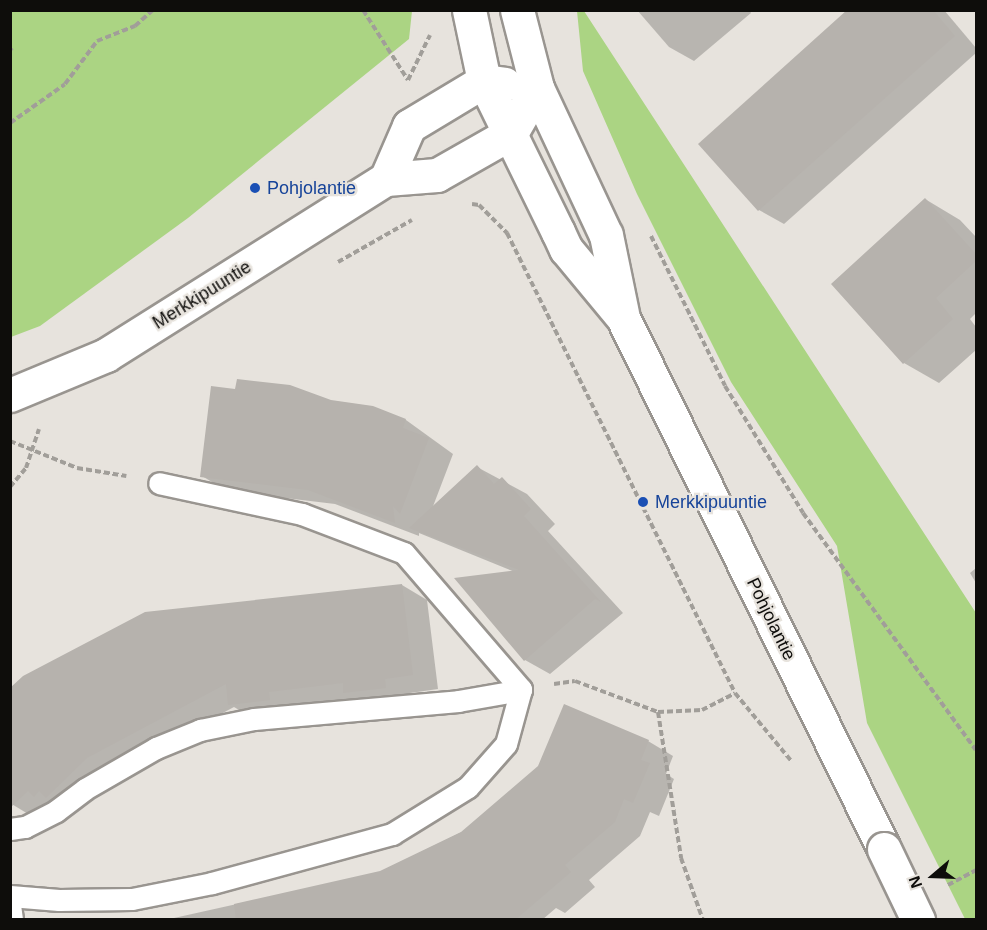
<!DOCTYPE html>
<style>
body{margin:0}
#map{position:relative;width:987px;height:930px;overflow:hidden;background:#e7e3dd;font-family:Arial,sans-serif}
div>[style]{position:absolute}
.green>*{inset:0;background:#abd483}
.shadow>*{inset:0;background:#0003}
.building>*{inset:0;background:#b6b2ad}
.path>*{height:4px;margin-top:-2px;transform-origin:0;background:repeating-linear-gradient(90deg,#a19e99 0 6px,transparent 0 9px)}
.roads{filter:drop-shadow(2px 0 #999590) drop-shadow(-2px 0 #999590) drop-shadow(0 2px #999590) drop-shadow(0 -2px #999590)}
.service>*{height:21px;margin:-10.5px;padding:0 10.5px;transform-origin:10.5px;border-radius:10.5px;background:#fff}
.tertiary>*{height:33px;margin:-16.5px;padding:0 16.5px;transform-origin:16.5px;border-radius:16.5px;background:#fff}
.bridges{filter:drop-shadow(2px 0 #999590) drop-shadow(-2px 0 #999590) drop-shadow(0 2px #999590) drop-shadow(0 -2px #999590)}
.tertiary-bridge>*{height:33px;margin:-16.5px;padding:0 16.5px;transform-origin:16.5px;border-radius:16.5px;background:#fff}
.dots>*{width:16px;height:16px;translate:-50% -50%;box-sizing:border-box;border:3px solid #e7e3dd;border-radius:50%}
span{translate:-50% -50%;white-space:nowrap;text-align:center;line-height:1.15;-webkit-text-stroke:4.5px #e7e3dd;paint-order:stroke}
.transit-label{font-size:18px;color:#164399}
.left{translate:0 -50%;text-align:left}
.street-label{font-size:18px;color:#0e0d0b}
.frame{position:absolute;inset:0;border:12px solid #0e0d0b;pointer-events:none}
.north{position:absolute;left:903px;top:846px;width:60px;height:60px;-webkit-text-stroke:4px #e7e3dd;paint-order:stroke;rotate:251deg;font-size:16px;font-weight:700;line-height:24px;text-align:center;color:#0e0d0b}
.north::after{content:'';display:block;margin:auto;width:21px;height:27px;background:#0e0d0b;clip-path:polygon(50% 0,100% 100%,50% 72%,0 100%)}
</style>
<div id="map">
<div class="green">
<div style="clip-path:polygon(11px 10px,412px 10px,412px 11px,409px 39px,188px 218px,40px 326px,11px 337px)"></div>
<div style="clip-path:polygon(577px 11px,584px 11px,976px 613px,976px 919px,965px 919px,867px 723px,837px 546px,731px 382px,637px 194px,583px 71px)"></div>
</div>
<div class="shadow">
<div style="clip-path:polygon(637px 10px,749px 10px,751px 13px,694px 61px,669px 47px)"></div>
<div style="clip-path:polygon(850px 10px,944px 10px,976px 48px,976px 53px,784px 224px,759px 210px,701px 144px)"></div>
<div style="clip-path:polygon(925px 199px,960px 220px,976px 237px,976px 313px,970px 319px,976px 327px,976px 350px,939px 383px,904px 363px)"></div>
<div style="clip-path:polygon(330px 402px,406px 420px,453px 454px,432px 509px,477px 467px,527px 494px,555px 524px,548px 531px,623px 613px,550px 674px,525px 660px,515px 572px,419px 533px,419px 536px,335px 504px,227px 491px,202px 476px)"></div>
<div style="clip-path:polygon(976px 568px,976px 583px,970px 573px)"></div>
<div style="clip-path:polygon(402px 585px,427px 600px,438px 689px,410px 693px,411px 702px,370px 707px,356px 699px,294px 706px,254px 719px,234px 707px,112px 772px,38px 820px,10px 803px,10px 690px)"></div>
<div style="clip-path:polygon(648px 741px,673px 756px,666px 774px,674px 779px,659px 816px,650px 812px,640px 836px,589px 880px,595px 887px,565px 913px,556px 908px,542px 920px,165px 920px,380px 872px)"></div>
</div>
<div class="building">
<div style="clip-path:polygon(847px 10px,933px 10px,955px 36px,758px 211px,698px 144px)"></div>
<div style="clip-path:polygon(925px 198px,976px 254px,976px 261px,936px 298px,953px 319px,903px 364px,831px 284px)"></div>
<div style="clip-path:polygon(237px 379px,290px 385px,331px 400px,373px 406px,406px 419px,403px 428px,429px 438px,400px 514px,393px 506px,395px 523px,308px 490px,200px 477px,211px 386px,235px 389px)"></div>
<div style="clip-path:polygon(477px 465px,494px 484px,502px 477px,531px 509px,524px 516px,601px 602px,595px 599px,524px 661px,454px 578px,519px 570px,409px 528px)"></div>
<div style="clip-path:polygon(402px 584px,413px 675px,385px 679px,386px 688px,343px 693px,343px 683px,269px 692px,270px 700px,228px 705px,226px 684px,87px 758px,46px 798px,39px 791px,34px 797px,28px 791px,10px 808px,10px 688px,23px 676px,145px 612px)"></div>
<div style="clip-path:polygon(564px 704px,649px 740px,641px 760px,650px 763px,633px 803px,624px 799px,615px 822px,565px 865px,571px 872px,515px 920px,236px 920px,234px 904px,380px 871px,461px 832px,538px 766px)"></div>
</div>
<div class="path">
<div style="left:363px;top:10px;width:83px;rotate:57.3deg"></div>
<div style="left:408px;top:80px;width:50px;rotate:-63.9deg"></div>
<div style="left:10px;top:50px;width:3px;rotate:-45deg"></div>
<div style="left:10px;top:123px;width:67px;rotate:-35.3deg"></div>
<div style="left:65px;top:84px;width:54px;rotate:-53.3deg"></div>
<div style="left:97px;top:41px;width:41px;rotate:-21.5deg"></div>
<div style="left:135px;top:26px;width:24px;rotate:-42deg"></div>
<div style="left:472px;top:204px;width:7px;rotate:8deg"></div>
<div style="left:479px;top:205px;width:40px;rotate:45deg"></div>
<div style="left:507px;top:233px;width:513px;rotate:63.63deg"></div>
<div style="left:735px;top:693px;width:89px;rotate:50.4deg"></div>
<div style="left:651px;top:236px;width:167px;rotate:63.7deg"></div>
<div style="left:725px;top:386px;width:149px;rotate:58.4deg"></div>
<div style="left:803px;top:513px;width:293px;rotate:53.9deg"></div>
<div style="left:338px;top:262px;width:85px;rotate:-29.6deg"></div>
<div style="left:10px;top:441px;width:72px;rotate:21.9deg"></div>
<div style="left:77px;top:468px;width:50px;rotate:9.3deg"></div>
<div style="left:10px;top:487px;width:25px;rotate:-50deg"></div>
<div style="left:26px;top:468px;width:41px;rotate:-71.6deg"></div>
<div style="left:554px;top:684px;width:21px;rotate:-8deg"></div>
<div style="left:575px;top:681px;width:89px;rotate:20.5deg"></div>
<div style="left:658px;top:712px;width:44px;rotate:-2.6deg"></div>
<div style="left:702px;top:710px;width:37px;rotate:-27deg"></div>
<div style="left:658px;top:712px;width:148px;rotate:81deg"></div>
<div style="left:681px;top:858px;width:66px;rotate:70.5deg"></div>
<div style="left:948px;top:885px;width:32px;rotate:-28deg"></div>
</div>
<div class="roads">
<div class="service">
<div style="left:10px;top:829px;width:15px;rotate:-8deg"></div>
<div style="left:25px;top:827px;width:35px;rotate:-27deg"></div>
<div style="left:56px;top:811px;width:36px;rotate:-37deg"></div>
<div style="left:85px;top:789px;width:82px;rotate:-30deg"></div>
<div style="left:156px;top:748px;width:48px;rotate:-22.2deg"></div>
<div style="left:200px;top:730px;width:55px;rotate:-11.5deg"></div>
<div style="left:254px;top:719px;width:205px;rotate:-5deg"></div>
<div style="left:458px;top:701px;width:64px;rotate:-9.9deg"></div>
<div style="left:10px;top:896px;width:49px;rotate:4.7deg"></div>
<div style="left:59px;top:900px;width:73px;rotate:-0.8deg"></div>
<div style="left:132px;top:899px;width:82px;rotate:-11.3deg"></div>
<div style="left:212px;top:883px;width:187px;rotate:-15.2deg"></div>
<div style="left:392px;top:834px;width:89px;rotate:-31.7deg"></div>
<div style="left:468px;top:787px;width:57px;rotate:-48.5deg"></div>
<div style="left:506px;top:744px;width:57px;rotate:-74.7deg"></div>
<div style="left:521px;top:689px;width:179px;rotate:-130.7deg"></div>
<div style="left:404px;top:553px;width:109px;rotate:-159.1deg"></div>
<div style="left:302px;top:514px;width:146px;rotate:-167.8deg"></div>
<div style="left:10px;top:905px;width:15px;rotate:82deg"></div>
</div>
<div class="tertiary">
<div style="left:469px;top:10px;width:73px;rotate:78.1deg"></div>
<div style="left:484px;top:81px;width:168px;rotate:63.9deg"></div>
<div style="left:558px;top:232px;width:19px;rotate:65deg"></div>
<div style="left:566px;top:249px;width:89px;rotate:50.4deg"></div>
<div style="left:623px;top:318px;width:592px;rotate:63.82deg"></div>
<div style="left:517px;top:10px;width:81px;rotate:75.6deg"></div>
<div style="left:537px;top:88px;width:162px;rotate:64.9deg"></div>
<div style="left:606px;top:235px;width:80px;rotate:78.4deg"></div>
<div style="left:386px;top:179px;width:58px;rotate:-66.5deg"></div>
<div style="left:409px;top:126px;width:87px;rotate:-31deg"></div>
<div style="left:484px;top:81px;width:21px;rotate:8deg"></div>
<div style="left:10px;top:395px;width:104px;rotate:-22.6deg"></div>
<div style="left:106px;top:355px;width:331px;rotate:-32.2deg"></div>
<div style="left:386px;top:179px;width:51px;rotate:-4.5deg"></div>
<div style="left:437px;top:175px;width:85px;rotate:-29.6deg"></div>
<div style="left:511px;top:133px;width:52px;rotate:-60deg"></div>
</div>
</div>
<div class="bridges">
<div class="tertiary-bridge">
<div style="left:884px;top:849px;width:79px;rotate:64.4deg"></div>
</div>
</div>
<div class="dots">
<div style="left:255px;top:188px;background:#1a4fb4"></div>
<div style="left:643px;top:502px;background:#1a4fb4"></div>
</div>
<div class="transit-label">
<span class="left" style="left:267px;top:188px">Pohjolantie</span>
<span class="left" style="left:655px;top:502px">Merkkipuuntie</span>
</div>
<div class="street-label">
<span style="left:202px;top:295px;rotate:-32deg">Merkkipuuntie</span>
<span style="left:771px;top:619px;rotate:64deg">Pohjolantie</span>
</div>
<div class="frame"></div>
<div class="north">N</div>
</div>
